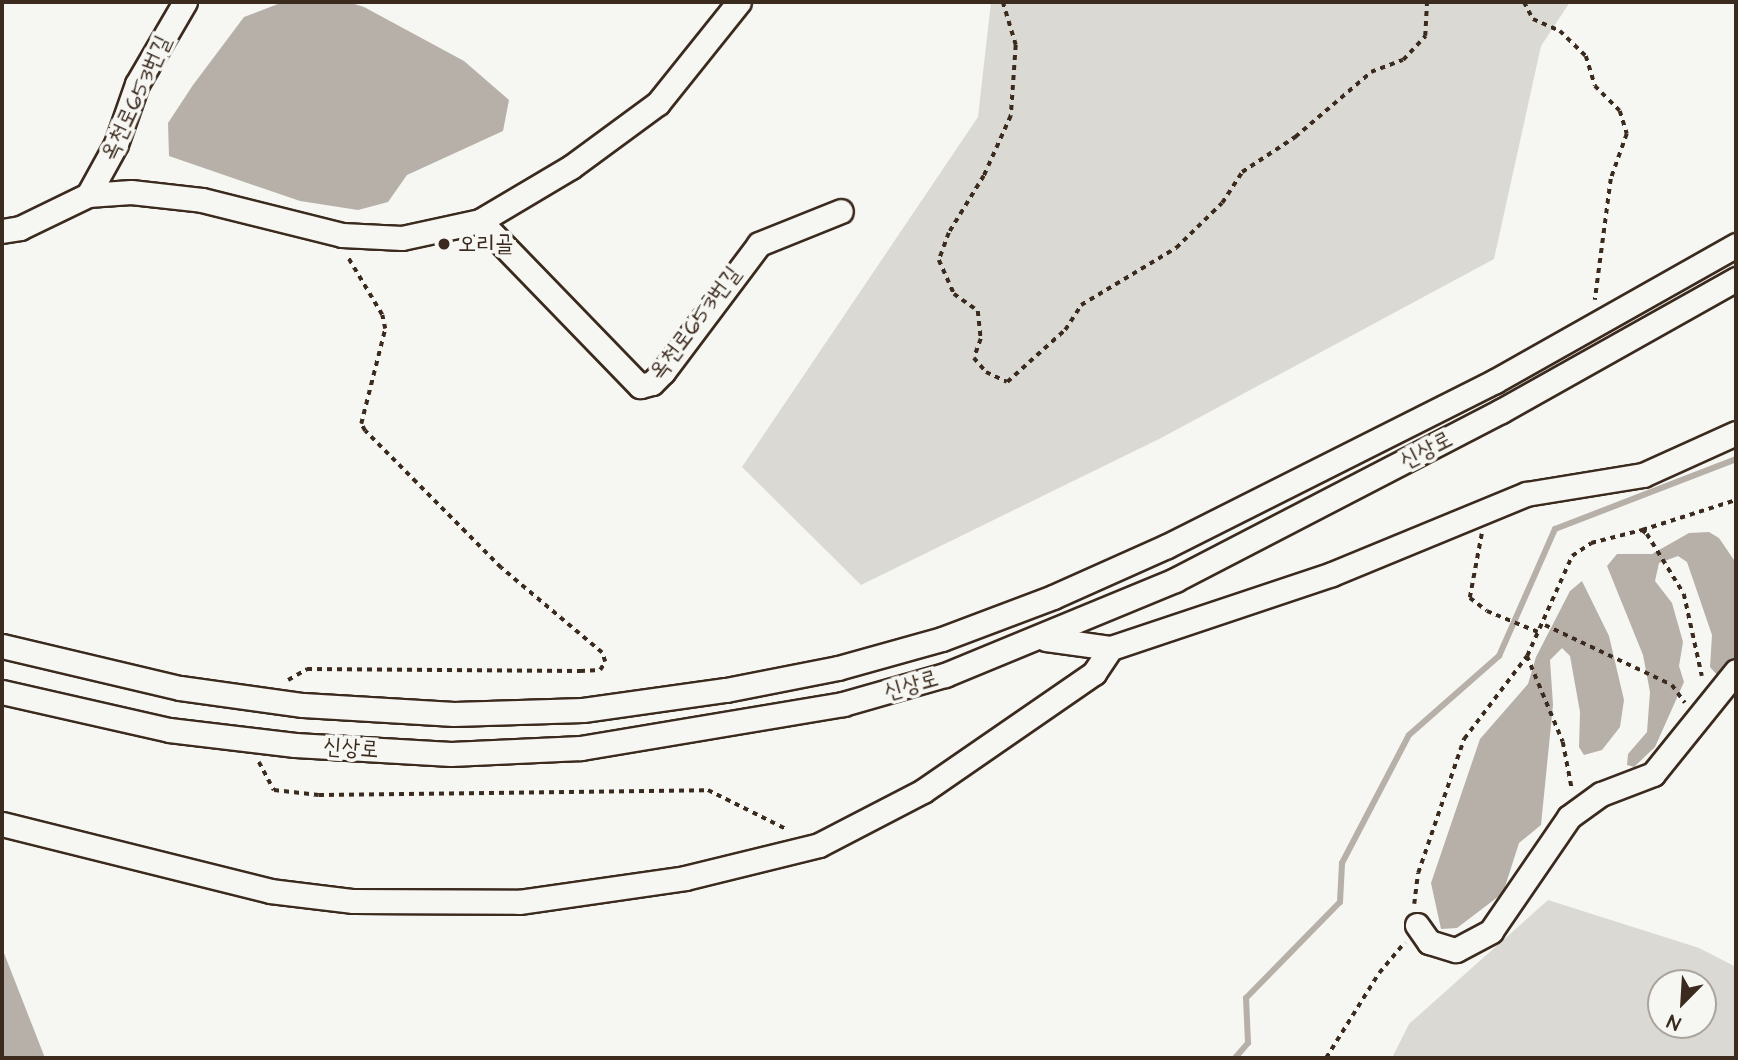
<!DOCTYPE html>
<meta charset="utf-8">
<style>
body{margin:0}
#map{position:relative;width:1738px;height:1060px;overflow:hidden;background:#f6f6f2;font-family:"Architects Daughter","Poor Story",sans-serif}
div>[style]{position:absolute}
.green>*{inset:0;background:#dad9d3}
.water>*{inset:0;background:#b6b0a9}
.stream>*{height:6px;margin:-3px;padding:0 3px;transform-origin:3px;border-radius:3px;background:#b6b0a9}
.path>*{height:3.5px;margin-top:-1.75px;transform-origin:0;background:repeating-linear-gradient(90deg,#3b2a1e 0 5px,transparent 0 10px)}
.roads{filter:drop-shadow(2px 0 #3b2a1e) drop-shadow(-2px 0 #3b2a1e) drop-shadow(0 2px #3b2a1e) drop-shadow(0 -2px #3b2a1e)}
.minor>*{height:23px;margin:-11.5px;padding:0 11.5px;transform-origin:11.5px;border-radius:11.5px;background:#f6f6f2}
.dots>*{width:19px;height:19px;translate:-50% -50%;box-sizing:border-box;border:4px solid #f6f6f2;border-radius:50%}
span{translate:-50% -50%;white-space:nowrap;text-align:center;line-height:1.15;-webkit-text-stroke:7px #f6f6f2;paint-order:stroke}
.street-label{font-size:23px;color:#3b2a1e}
.poi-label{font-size:23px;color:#3b2a1e}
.left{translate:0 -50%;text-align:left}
.frame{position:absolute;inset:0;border:4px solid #3b2a1e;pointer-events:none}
.north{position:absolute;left:1647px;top:969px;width:70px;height:70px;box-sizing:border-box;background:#f6f6f2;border:2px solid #aba49d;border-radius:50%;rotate:204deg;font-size:19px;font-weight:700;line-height:28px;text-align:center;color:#3b2a1e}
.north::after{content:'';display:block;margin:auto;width:24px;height:32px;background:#3b2a1e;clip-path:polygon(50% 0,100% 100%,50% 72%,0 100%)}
</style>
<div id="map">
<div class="green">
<div style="clip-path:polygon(991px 2px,1570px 2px,1541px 46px,1494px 259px,1161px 438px,861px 585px,742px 467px,978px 117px)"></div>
<div style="clip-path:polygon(evenodd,1548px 900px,1699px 948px,1736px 967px,1736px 1058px,1392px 1058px,1409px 1024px,1548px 900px,1661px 983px,1703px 983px,1703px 1025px,1661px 1025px,1661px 983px)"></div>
</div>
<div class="water">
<div style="clip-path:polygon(283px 2px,348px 2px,364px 7px,464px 61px,509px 100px,503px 131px,407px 175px,388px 202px,358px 210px,300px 201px,169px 156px,168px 123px,193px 85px,244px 17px)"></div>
<div style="clip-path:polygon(1709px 532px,1719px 538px,1736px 563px,1736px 663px,1718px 676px,1710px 667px,1712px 635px,1687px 562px,1678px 556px,1659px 563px,1655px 581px,1672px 603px,1683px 642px,1679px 666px,1684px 682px,1655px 747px,1634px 767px,1627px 765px,1628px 754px,1647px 732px,1650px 692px,1643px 655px,1607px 566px,1617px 554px,1652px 554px,1689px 533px)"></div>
<div style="clip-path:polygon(1582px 581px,1609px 636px,1624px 700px,1620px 727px,1602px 750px,1584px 755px,1579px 747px,1580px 712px,1570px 656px,1562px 648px,1550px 660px,1553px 705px,1541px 825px,1519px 843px,1503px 893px,1457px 928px,1441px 929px,1431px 883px,1480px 739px,1528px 684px,1536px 657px,1570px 591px)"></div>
<div style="clip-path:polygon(2px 948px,45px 1058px,2px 1058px)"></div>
</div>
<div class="stream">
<div style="left:1235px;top:1058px;width:20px;rotate:-49deg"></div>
<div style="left:1248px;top:1043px;width:45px;rotate:-92.5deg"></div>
<div style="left:1246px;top:998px;width:134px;rotate:-45.6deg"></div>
<div style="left:1340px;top:902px;width:39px;rotate:-87deg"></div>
<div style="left:1342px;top:863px;width:144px;rotate:-62.4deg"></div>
<div style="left:1409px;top:735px;width:120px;rotate:-41.3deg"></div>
<div style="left:1499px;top:656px;width:139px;rotate:-66.2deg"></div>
<div style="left:1555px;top:529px;width:194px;rotate:-21.1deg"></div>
</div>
<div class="path">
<div style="left:1003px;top:2px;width:45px;rotate:73.2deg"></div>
<div style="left:1016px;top:45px;width:71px;rotate:94deg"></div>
<div style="left:1011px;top:116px;width:66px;rotate:114.2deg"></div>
<div style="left:984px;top:176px;width:67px;rotate:121.6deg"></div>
<div style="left:949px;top:233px;width:29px;rotate:110deg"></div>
<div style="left:939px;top:260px;width:37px;rotate:66deg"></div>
<div style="left:954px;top:294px;width:29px;rotate:35deg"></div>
<div style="left:978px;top:311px;width:28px;rotate:84deg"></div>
<div style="left:981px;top:339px;width:20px;rotate:110deg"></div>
<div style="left:974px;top:358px;width:18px;rotate:49deg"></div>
<div style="left:986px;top:372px;width:23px;rotate:25deg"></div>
<div style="left:1007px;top:382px;width:78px;rotate:-41.9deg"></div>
<div style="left:1065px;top:330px;width:30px;rotate:-57deg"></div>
<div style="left:1081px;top:305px;width:111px;rotate:-31deg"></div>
<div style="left:1176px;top:248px;width:64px;rotate:-44.4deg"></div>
<div style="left:1222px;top:203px;width:37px;rotate:-57deg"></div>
<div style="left:1242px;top:172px;width:64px;rotate:-33.4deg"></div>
<div style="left:1295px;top:137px;width:100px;rotate:-40.5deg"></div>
<div style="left:1371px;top:72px;width:34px;rotate:-21deg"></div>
<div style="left:1403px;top:60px;width:33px;rotate:-47deg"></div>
<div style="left:1425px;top:36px;width:34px;rotate:-87deg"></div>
<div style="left:1524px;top:2px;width:19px;rotate:62deg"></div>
<div style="left:1533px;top:19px;width:30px;rotate:24deg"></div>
<div style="left:1560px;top:31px;width:36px;rotate:44deg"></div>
<div style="left:1586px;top:56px;width:31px;rotate:73deg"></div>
<div style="left:1595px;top:86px;width:35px;rotate:45deg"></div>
<div style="left:1620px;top:111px;width:24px;rotate:73deg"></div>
<div style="left:1627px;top:134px;width:48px;rotate:109.6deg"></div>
<div style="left:1611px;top:179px;width:122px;rotate:97.5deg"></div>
<div style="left:1642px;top:530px;width:99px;rotate:-17.7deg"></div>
<div style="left:1482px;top:534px;width:65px;rotate:100.6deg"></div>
<div style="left:1470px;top:598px;width:21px;rotate:37deg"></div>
<div style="left:1487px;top:611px;width:55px;rotate:22.4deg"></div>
<div style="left:1545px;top:625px;width:140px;rotate:25.3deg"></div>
<div style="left:1672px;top:685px;width:22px;rotate:54deg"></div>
<div style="left:1527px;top:656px;width:93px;rotate:67.3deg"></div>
<div style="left:1563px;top:742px;width:48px;rotate:79.2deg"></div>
<div style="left:288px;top:680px;width:22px;rotate:-30deg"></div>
<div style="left:307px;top:669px;width:273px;rotate:0.4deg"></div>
<div style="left:580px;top:671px;width:20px;rotate:-3deg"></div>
<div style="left:600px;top:670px;width:9px;rotate:-58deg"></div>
<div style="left:605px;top:662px;width:9px;rotate:-108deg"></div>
<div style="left:602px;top:653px;width:132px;rotate:-139.9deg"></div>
<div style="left:501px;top:568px;width:193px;rotate:-134.8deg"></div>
<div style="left:365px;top:431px;width:8px;rotate:-120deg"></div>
<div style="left:361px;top:424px;width:98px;rotate:-75.8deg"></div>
<div style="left:385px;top:329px;width:14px;rotate:-102deg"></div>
<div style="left:382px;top:315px;width:66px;rotate:-120.8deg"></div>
<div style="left:259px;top:762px;width:32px;rotate:62deg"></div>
<div style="left:274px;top:790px;width:45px;rotate:6.3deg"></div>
<div style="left:319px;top:795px;width:389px;rotate:-0.7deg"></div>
<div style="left:708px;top:790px;width:89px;rotate:26.6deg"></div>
<div style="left:1414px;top:904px;width:31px;rotate:-83deg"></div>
<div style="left:1418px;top:873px;width:142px;rotate:-71.1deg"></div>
<div style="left:1464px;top:739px;width:104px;rotate:-52.8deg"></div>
<div style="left:1527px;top:656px;width:110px;rotate:-65.8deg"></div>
<div style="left:1572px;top:556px;width:23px;rotate:-34deg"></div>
<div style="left:1591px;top:543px;width:53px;rotate:-14.3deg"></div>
<div style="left:1642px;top:530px;width:6px;rotate:39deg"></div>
<div style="left:1647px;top:534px;width:70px;rotate:58.3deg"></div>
<div style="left:1684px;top:594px;width:84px;rotate:77.6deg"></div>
<div style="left:1326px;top:1058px;width:100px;rotate:-58.1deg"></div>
<div style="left:1379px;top:973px;width:40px;rotate:-50deg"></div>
</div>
<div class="roads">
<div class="minor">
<div style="left:88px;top:195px;width:58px;rotate:-61.2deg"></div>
<div style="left:116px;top:144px;width:64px;rotate:-70.7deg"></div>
<div style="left:137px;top:84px;width:95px;rotate:-59.7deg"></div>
<div style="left:480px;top:221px;width:230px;rotate:45.9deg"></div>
<div style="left:640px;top:386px;width:12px;rotate:-14deg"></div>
<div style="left:652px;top:383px;width:16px;rotate:-45deg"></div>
<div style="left:663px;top:372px;width:160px;rotate:-53.1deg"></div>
<div style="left:759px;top:244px;width:88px;rotate:-21.9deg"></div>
<div style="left:2px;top:231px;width:18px;rotate:-9deg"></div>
<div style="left:20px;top:228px;width:76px;rotate:-25.9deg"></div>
<div style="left:88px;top:195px;width:43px;rotate:-4deg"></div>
<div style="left:131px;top:192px;width:71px;rotate:6.4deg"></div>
<div style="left:202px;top:200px;width:144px;rotate:14deg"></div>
<div style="left:342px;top:235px;width:60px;rotate:2.9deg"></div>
<div style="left:402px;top:238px;width:80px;rotate:-12.3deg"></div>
<div style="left:480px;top:221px;width:106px;rotate:-30.7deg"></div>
<div style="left:571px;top:167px;width:108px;rotate:-36.3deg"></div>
<div style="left:658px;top:103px;width:129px;rotate:-51.3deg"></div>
<div style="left:1046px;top:639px;width:66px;rotate:7.9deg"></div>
<div style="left:1111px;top:648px;width:233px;rotate:-18.5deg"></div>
<div style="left:1332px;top:574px;width:210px;rotate:-22.4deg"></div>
<div style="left:1526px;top:494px;width:119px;rotate:-9.2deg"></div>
<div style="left:1643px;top:475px;width:102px;rotate:-24.3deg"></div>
<div style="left:2px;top:646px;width:183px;rotate:13.3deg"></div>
<div style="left:180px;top:688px;width:124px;rotate:7.9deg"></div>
<div style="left:303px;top:705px;width:151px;rotate:3.4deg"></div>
<div style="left:454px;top:714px;width:129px;rotate:-1.8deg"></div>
<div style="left:583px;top:710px;width:144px;rotate:-8deg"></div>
<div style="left:726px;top:690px;width:114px;rotate:-11.1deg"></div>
<div style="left:838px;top:668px;width:108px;rotate:-15.6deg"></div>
<div style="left:942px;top:639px;width:119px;rotate:-20.7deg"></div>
<div style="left:1053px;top:597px;width:125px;rotate:-24.1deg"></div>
<div style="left:1167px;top:546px;width:367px;rotate:-26.7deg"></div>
<div style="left:1495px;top:381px;width:277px;rotate:-29.4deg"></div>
<div style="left:2px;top:692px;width:171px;rotate:12.8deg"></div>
<div style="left:169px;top:730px;width:127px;rotate:6.8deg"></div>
<div style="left:295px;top:745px;width:156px;rotate:3.3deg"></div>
<div style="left:451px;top:754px;width:130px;rotate:-2.6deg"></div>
<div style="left:581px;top:748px;width:266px;rotate:-9.5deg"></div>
<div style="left:843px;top:704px;width:106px;rotate:-15.9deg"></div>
<div style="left:945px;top:675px;width:249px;rotate:-22.4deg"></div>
<div style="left:1175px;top:580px;width:367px;rotate:-27.4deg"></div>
<div style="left:1501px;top:411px;width:270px;rotate:-29.3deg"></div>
<div style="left:2px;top:824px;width:276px;rotate:14deg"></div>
<div style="left:270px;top:891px;width:84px;rotate:6.9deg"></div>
<div style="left:353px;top:901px;width:166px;rotate:0.3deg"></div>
<div style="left:519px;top:902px;width:168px;rotate:-8.2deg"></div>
<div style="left:685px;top:878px;width:138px;rotate:-13.8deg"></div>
<div style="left:819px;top:845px;width:117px;rotate:-27.4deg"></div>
<div style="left:923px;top:791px;width:208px;rotate:-34.6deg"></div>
<div style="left:1094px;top:673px;width:30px;rotate:-56deg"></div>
<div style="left:1417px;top:925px;width:21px;rotate:55deg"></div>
<div style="left:1429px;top:942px;width:28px;rotate:17deg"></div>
<div style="left:1456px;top:950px;width:40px;rotate:-28deg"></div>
<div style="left:1491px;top:931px;width:138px;rotate:-55.6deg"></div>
<div style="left:1569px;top:817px;width:39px;rotate:-36deg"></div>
<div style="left:1601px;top:794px;width:56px;rotate:-21deg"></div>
<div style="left:1653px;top:774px;width:132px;rotate:-51.1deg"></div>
</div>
</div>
<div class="dots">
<div style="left:444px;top:244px;background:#3b2a1e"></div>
</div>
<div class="street-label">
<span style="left:136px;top:98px;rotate:-65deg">옥천로653번길</span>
<span style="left:695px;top:323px;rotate:-53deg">옥천로653번길</span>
<span style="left:1426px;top:450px;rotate:-27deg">신상로</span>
<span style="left:911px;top:685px;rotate:-16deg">신상로</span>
<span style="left:351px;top:748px;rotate:4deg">신상로</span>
</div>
<div class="poi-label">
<span class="left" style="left:458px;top:244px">오리골</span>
</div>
<div class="frame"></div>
<div class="north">N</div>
</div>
